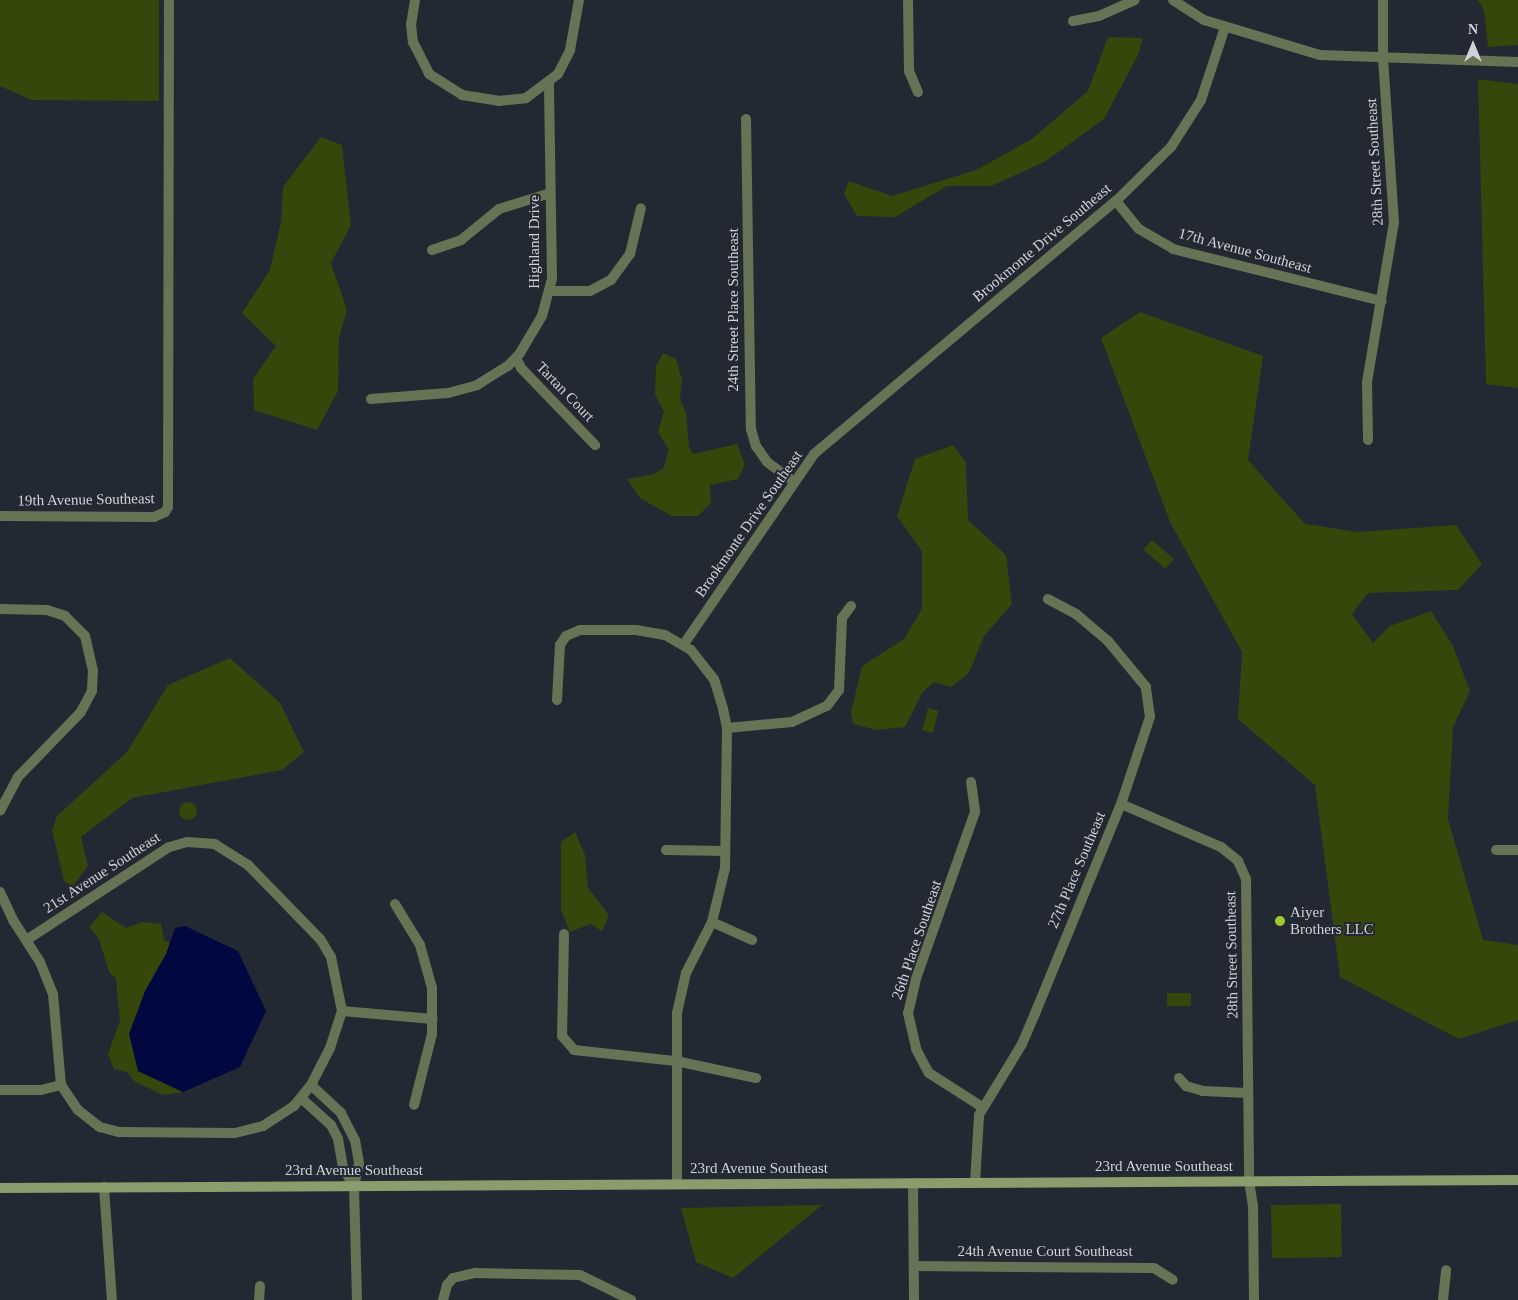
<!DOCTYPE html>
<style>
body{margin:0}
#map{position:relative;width:1518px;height:1300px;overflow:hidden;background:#232932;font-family:"Times New Roman",serif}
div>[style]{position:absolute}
.green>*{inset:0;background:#35470b;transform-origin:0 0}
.round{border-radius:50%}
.water>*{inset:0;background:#00083f}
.street>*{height:10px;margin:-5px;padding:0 5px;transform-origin:5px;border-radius:5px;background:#677355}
.secondary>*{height:10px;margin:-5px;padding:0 5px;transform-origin:5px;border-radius:5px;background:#8a9d6c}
.dots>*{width:14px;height:14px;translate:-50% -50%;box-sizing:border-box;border:2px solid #232932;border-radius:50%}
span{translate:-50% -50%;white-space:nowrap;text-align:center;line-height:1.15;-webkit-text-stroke:4px #232932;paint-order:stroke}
.street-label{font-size:15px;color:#cfd3d9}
.poi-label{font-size:15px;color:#cfd3d9}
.left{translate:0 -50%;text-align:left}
.north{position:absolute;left:1448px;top:20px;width:50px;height:50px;-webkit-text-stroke:4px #232932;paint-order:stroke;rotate:0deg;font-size:14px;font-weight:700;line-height:20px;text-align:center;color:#cfd3d9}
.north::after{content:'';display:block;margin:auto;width:18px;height:22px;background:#cfd3d9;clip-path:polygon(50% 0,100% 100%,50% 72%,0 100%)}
</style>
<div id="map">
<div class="green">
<div style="clip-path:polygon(0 0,159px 0,159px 101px,32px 100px,0 86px)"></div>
<div style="clip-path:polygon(1478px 0,1518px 0,1518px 45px,1488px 47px,1484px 10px)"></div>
<div style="clip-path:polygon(1108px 37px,1143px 38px,1138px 55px,1104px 119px,1046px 161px,991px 186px,947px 186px,895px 217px,857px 216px,844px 194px,849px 181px,892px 196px,976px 170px,1032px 139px,1088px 91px)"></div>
<div style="clip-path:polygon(1478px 79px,1518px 84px,1518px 388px,1486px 384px)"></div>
<div style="clip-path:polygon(321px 137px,342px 145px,351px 225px,331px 263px,347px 310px,339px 338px,338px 391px,317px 430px,254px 410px,253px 379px,276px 346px,242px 313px,270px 270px,281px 222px,283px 187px)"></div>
<div style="clip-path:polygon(1140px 312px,1263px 356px,1248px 460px,1305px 524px,1358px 532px,1456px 525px,1482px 564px,1458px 590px,1368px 593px,1352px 614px,1373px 643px,1390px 626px,1431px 611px,1453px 646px,1470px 691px,1453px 727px,1448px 819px,1483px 940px,1518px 945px,1518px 1020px,1459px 1039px,1340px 977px,1315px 785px,1238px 719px,1242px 652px,1170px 522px,1101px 338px)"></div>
<div style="clip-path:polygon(663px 353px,676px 359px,682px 380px,680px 399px,686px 413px,689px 447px,693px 454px,737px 444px,745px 464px,738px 479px,710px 485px,711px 503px,698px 516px,672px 516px,641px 499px,627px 479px,651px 475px,663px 469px,669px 450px,658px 432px,664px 412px,655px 394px,656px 366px)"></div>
<div style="clip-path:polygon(953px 445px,966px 462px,968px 520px,1006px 555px,1012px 604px,984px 636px,969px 673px,951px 687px,934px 682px,922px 693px,905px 727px,877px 730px,853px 724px,851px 712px,862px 666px,904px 639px,922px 609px,922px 551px,897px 516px,915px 459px)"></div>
<div style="left:1152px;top:540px;width:29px;height:13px;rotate:41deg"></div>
<div style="clip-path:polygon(230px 658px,280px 703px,304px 752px,282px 770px,132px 798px,81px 837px,88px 866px,72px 887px,64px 881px,52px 830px,57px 816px,127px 752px,168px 685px)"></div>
<div style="left:928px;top:708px;width:11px;height:23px;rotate:15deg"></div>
<div class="round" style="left:179px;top:802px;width:18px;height:18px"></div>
<div style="clip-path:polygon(575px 832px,585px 855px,588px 888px,609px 915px,602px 931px,590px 924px,570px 932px,561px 910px,561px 842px)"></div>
<div style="clip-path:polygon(102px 912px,126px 928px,143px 922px,161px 924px,164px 940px,170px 943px,138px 1071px,183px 1092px,163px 1095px,134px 1081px,127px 1072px,114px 1069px,108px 1054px,120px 1021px,116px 979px,109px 972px,99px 939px,89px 927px)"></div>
<div style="left:1167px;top:993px;width:24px;height:13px"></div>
<div style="left:1341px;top:1204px;width:53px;height:70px;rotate:89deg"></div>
<div style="clip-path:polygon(822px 1205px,733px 1278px,696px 1262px,681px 1208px)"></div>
</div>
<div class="water">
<div style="clip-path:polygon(185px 926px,238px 951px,266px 1011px,240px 1067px,183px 1092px,138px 1071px,129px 1034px,145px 991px,166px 954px,175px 928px)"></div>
</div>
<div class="street">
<div style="left:415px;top:0;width:24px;rotate:99deg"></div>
<div style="left:411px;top:24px;width:18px;rotate:84deg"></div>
<div style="left:413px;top:42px;width:36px;rotate:63deg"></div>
<div style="left:429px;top:74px;width:39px;rotate:32deg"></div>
<div style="left:462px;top:95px;width:37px;rotate:9deg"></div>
<div style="left:499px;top:101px;width:27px;rotate:-6deg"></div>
<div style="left:526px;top:98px;width:40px;rotate:-37deg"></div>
<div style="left:558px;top:74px;width:27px;rotate:-63deg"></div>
<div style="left:570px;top:50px;width:51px;rotate:-79.8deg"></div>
<div style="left:908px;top:0;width:71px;rotate:89.2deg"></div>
<div style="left:909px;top:71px;width:23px;rotate:67deg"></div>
<div style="left:1173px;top:0;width:37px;rotate:33deg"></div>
<div style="left:1204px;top:20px;width:121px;rotate:16.8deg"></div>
<div style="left:1320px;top:55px;width:198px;rotate:2deg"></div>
<div style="left:1073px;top:21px;width:26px;rotate:-11deg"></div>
<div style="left:1099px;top:16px;width:39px;rotate:-24deg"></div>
<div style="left:746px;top:119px;width:310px;rotate:89.1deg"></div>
<div style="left:751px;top:429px;width:18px;rotate:74deg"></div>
<div style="left:756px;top:446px;width:19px;rotate:55deg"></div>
<div style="left:767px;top:462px;width:34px;rotate:36deg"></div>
<div style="left:1116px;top:201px;width:36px;rotate:51deg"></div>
<div style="left:1139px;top:229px;width:39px;rotate:30deg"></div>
<div style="left:1173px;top:249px;width:215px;rotate:14deg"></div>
<div style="left:432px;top:250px;width:31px;rotate:-19deg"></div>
<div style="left:461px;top:240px;width:49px;rotate:-39.2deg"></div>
<div style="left:499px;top:209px;width:53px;rotate:-17.4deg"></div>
<div style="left:550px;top:291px;width:40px"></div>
<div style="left:590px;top:291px;width:24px;rotate:-28deg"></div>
<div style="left:611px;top:280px;width:32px;rotate:-54deg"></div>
<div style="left:630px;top:254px;width:47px;rotate:-76.6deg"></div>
<div style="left:516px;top:358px;width:11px;rotate:63deg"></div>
<div style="left:521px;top:368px;width:107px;rotate:46.1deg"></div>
<div style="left:371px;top:399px;width:77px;rotate:-4.5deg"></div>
<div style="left:448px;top:393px;width:30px;rotate:-15deg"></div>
<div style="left:477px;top:385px;width:36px;rotate:-32deg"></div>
<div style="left:508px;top:366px;width:18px;rotate:-47deg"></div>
<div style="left:520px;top:353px;width:43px;rotate:-59.3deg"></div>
<div style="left:542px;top:316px;width:39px;rotate:-75deg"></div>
<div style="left:552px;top:278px;width:196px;rotate:-90.9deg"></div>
<div style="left:1368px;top:440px;width:58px;rotate:-91deg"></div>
<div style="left:1367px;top:382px;width:161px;rotate:-80.4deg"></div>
<div style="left:1394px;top:223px;width:164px;rotate:-93.8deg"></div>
<div style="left:1383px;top:59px;width:59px;rotate:-90deg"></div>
<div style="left:0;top:516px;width:154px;rotate:0.4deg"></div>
<div style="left:154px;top:517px;width:12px;rotate:-24deg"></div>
<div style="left:165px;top:512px;width:6px;rotate:-59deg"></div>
<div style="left:168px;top:507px;width:507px;rotate:-89.89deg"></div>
<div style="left:0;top:609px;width:47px;rotate:1.2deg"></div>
<div style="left:47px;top:610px;width:19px;rotate:18deg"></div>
<div style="left:65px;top:616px;width:28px;rotate:45deg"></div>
<div style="left:85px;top:636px;width:35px;rotate:77deg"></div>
<div style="left:93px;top:670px;width:21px;rotate:93deg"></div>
<div style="left:92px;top:691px;width:24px;rotate:118deg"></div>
<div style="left:81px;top:712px;width:91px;rotate:134.1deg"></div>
<div style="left:18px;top:777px;width:38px;rotate:118deg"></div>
<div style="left:684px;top:644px;width:230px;rotate:-55.6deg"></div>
<div style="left:814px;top:454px;width:394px;rotate:-40deg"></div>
<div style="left:1116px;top:201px;width:77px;rotate:-44.5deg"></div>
<div style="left:1171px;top:147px;width:56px;rotate:-57.4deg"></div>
<div style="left:1201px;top:100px;width:77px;rotate:-71.8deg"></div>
<div style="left:557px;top:700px;width:55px;rotate:-86.9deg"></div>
<div style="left:560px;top:645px;width:11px;rotate:-56deg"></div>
<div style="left:566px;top:636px;width:15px;rotate:-23deg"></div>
<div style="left:580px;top:630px;width:56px"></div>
<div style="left:636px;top:630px;width:29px;rotate:10deg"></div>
<div style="left:665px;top:635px;width:30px;rotate:30deg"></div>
<div style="left:691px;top:650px;width:37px;rotate:52deg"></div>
<div style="left:714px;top:679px;width:31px;rotate:73deg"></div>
<div style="left:723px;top:709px;width:19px;rotate:78deg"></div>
<div style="left:727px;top:728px;width:140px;rotate:90.8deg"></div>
<div style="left:725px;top:868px;width:56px;rotate:103.5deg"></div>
<div style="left:712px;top:922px;width:57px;rotate:117deg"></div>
<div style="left:686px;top:973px;width:41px;rotate:102.7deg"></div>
<div style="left:677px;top:1013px;width:171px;rotate:90deg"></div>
<div style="left:727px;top:728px;width:65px;rotate:-5.3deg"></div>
<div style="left:792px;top:722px;width:38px;rotate:-25deg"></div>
<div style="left:827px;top:706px;width:20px;rotate:-53deg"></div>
<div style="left:839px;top:690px;width:72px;rotate:-87.6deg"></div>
<div style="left:842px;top:618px;width:15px;rotate:-53deg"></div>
<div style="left:971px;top:782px;width:30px;rotate:82deg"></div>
<div style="left:975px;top:812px;width:177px;rotate:109.5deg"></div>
<div style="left:916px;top:979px;width:35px;rotate:103deg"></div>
<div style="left:908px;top:1013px;width:37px;rotate:77deg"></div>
<div style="left:916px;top:1049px;width:27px;rotate:62deg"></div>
<div style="left:929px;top:1073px;width:63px;rotate:32.7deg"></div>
<div style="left:1121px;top:804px;width:109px;rotate:23.3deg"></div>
<div style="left:1221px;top:847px;width:22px;rotate:39deg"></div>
<div style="left:1238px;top:861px;width:20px;rotate:66deg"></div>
<div style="left:1246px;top:879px;width:302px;rotate:89.4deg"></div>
<div style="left:1249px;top:1181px;width:24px;rotate:81deg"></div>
<div style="left:1253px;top:1205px;width:95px;rotate:89.4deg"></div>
<div style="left:666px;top:850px;width:59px;rotate:1deg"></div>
<div style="left:1496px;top:850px;width:22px"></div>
<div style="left:0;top:892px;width:31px;rotate:65deg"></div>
<div style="left:13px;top:920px;width:50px;rotate:57.3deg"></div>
<div style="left:40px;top:962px;width:35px;rotate:68deg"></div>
<div style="left:53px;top:994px;width:91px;rotate:85deg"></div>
<div style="left:61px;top:1085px;width:30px;rotate:56deg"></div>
<div style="left:78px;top:1110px;width:28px;rotate:38deg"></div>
<div style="left:100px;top:1127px;width:20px;rotate:15deg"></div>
<div style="left:119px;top:1132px;width:116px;rotate:0.5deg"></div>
<div style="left:235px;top:1133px;width:29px;rotate:-14deg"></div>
<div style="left:263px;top:1126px;width:37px;rotate:-33deg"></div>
<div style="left:294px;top:1106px;width:27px;rotate:-51deg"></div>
<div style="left:311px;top:1085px;width:42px;rotate:-62.8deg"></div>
<div style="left:330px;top:1048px;width:39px;rotate:-72deg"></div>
<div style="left:342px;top:1011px;width:55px;rotate:-101.5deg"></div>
<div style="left:331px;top:957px;width:21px;rotate:-121deg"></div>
<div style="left:320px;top:939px;width:103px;rotate:-134.2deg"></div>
<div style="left:248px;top:865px;width:39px;rotate:-148deg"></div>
<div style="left:215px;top:844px;width:28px;rotate:-176deg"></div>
<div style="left:187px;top:842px;width:19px;rotate:164deg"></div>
<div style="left:169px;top:847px;width:168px;rotate:146.9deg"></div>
<div style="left:395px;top:904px;width:48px;rotate:58.6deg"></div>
<div style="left:420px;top:945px;width:45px;rotate:74.4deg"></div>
<div style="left:432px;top:988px;width:46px;rotate:90deg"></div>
<div style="left:432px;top:1034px;width:73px;rotate:104.2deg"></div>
<div style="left:712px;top:922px;width:44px;rotate:24.2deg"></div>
<div style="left:564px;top:934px;width:102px;rotate:91.1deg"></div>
<div style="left:562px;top:1036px;width:18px;rotate:49deg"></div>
<div style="left:574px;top:1050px;width:103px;rotate:6.2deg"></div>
<div style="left:676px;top:1061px;width:82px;rotate:12deg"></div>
<div style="left:342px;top:1011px;width:91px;rotate:5deg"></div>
<div style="left:1179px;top:1078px;width:11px;rotate:49deg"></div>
<div style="left:1186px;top:1086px;width:18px;rotate:16deg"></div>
<div style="left:1203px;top:1091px;width:45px;rotate:2.5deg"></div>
<div style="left:311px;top:1085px;width:41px;rotate:43deg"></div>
<div style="left:341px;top:1113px;width:30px;rotate:63deg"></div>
<div style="left:355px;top:1140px;width:23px;rotate:80deg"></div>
<div style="left:359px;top:1163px;width:24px;rotate:102deg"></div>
<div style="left:354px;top:1186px;width:114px;rotate:88.5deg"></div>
<div style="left:0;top:1090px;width:41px"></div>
<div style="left:41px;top:1090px;width:21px;rotate:-14deg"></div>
<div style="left:301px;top:1098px;width:40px;rotate:42deg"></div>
<div style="left:331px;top:1125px;width:16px;rotate:63deg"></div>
<div style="left:338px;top:1139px;width:29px;rotate:80deg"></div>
<div style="left:343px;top:1168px;width:21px;rotate:59deg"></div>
<div style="left:913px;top:1183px;width:117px;rotate:89.5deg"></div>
<div style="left:975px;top:1183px;width:68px;rotate:-86.6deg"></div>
<div style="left:979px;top:1115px;width:83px;rotate:-58.8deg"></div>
<div style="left:1022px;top:1044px;width:30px;rotate:-67deg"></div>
<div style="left:1034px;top:1016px;width:229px;rotate:-67.7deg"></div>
<div style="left:1121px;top:804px;width:92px;rotate:-71.6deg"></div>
<div style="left:1150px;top:717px;width:30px;rotate:-98deg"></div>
<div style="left:1146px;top:687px;width:60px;rotate:-129.6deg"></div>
<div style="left:1108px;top:641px;width:42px;rotate:-139.8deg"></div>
<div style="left:1076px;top:614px;width:32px;rotate:-152deg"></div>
<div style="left:104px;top:1187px;width:113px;rotate:86deg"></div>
<div style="left:914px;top:1266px;width:240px;rotate:0.5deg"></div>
<div style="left:1154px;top:1268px;width:22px;rotate:32deg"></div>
<div style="left:259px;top:1300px;width:14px;rotate:-86deg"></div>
<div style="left:443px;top:1300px;width:16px;rotate:-75deg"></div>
<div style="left:447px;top:1285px;width:9px;rotate:-49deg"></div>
<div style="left:453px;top:1278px;width:23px;rotate:-13deg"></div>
<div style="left:475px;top:1273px;width:105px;rotate:1.1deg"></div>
<div style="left:580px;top:1275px;width:57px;rotate:26.1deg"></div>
<div style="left:1443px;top:1300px;width:30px;rotate:-84deg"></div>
</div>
<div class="secondary">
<div style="left:0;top:1188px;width:1518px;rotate:-0.3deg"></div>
</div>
<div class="dots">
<div style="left:1280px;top:921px;background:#9dca31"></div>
</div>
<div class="street-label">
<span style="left:1375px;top:162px;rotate:-93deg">28th Street Southeast</span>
<span style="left:535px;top:242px;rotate:-90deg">Highland Drive</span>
<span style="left:1042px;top:243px;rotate:-40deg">Brookmonte Drive Southeast</span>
<span style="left:1245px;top:251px;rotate:15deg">17th Avenue Southeast</span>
<span style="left:734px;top:310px;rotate:-90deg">24th Street Place Southeast</span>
<span style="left:565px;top:392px;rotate:46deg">Tartan Court</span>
<span style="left:86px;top:500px;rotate:-1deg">19th Avenue Southeast</span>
<span style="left:749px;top:524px;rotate:-55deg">Brookmonte Drive Southeast</span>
<span style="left:1077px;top:870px;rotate:-67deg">27th Place Southeast</span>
<span style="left:102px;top:873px;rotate:-33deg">21st Avenue Southeast</span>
<span style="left:917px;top:940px;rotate:-71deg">26th Place Southeast</span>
<span style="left:1232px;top:955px;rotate:-91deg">28th Street Southeast</span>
<span style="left:1164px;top:1167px">23rd Avenue Southeast</span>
<span style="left:759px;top:1169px">23rd Avenue Southeast</span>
<span style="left:354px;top:1171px">23rd Avenue Southeast</span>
<span style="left:1045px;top:1252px">24th Avenue Court Southeast</span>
</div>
<div class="poi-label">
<span class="left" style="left:1290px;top:921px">Aiyer<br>Brothers LLC</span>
</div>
<div class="north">N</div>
</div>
